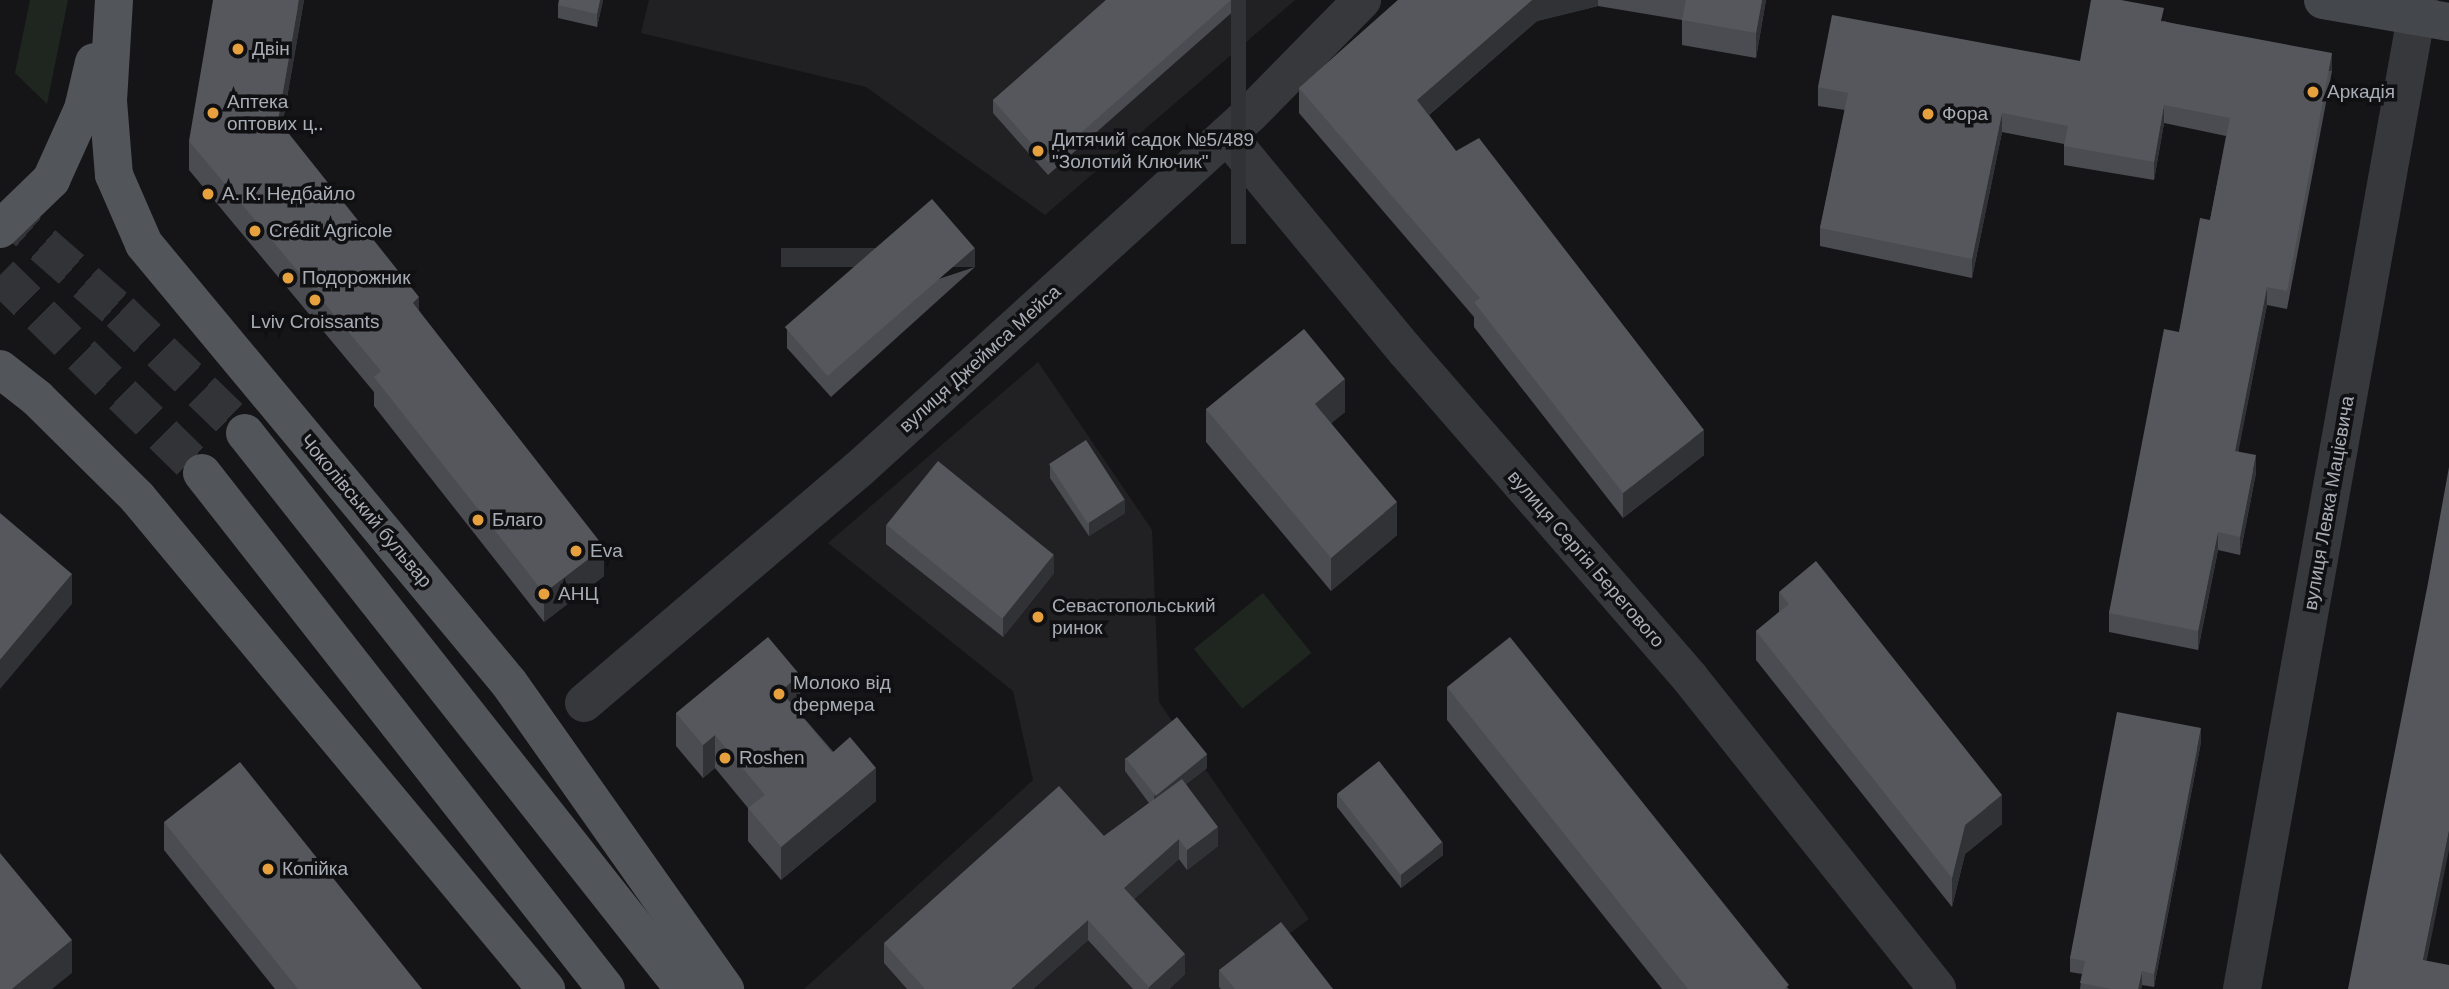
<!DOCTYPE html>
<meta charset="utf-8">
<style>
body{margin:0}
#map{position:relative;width:2449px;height:989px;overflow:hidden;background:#151517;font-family:Helvetica,sans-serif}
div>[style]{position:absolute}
.built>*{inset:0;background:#212124}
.green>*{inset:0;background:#1f2620;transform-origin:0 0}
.primary-tunnel>*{height:38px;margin-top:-19px;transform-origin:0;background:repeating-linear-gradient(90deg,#323337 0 38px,transparent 0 57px)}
.street>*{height:38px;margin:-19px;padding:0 19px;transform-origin:19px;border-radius:19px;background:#36383b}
.secondary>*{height:38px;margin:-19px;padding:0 19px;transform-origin:19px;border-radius:19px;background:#44474b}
.primary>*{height:38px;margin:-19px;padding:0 19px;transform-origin:19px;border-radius:19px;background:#52555a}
.wall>*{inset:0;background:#4b4c52}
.shaded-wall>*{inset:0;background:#313236;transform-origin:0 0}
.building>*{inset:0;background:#55575c;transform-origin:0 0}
.dots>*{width:19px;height:19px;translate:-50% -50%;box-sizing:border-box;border:4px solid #101012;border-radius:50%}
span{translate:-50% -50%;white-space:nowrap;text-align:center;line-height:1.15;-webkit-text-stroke:7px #101012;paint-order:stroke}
.poi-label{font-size:19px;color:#a8adb6}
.left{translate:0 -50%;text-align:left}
.street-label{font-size:19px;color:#a8adb6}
</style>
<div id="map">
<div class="built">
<div style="clip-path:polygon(649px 0,1295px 0,1045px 215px,866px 87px,641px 33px)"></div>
<div style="clip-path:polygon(1038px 362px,1152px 530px,1159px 702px,1309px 919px,1281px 940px,1320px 989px,804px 989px,1033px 780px,1013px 691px,828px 543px)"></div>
</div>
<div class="green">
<div style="clip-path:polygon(30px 0,68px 0,47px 104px,15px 73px)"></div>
<div style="left:1263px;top:593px;width:77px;height:89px;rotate:51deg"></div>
</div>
<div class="primary-tunnel">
<div style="left:0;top:207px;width:159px;rotate:41.2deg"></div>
<div style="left:120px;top:312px;width:174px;rotate:44.1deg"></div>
<div style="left:0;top:275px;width:283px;rotate:44.4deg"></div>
</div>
<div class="street">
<div style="left:1227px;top:135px;width:279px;rotate:50.4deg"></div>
<div style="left:1405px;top:350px;width:435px;rotate:49deg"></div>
<div style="left:1690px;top:678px;width:397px;rotate:51.5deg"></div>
<div style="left:584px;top:703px;width:361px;rotate:-40.4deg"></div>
<div style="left:859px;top:469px;width:528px;rotate:-42.24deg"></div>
<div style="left:1250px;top:114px;width:160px;rotate:-45.5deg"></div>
<div style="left:2242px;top:989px;width:1005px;rotate:-79.85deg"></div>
</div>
<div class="secondary">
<div style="left:2323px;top:0;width:128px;rotate:9.9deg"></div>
</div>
<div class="primary">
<div style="left:114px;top:0;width:101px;rotate:93.4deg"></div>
<div style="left:108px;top:101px;width:74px;rotate:85.4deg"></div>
<div style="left:114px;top:175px;width:75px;rotate:66.5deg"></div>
<div style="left:144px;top:244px;width:571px;rotate:50.26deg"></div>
<div style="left:509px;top:683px;width:375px;rotate:54.8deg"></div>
<div style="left:0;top:229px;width:71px;rotate:-43.9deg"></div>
<div style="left:51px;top:180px;width:78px;rotate:-65.7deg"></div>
<div style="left:83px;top:109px;width:48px;rotate:-76.8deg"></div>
<div style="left:0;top:369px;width:47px;rotate:38.1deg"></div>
<div style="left:37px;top:398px;width:141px;rotate:44.7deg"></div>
<div style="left:137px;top:497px;width:640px;rotate:50.26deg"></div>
<div style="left:245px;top:433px;width:708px;rotate:51.71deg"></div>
<div style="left:202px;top:473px;width:655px;rotate:51.94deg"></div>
</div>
<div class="wall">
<div style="clip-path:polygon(304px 0,282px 126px,419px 311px,604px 576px,544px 622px,374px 406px,374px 392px,189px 170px,189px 141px)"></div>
<div style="clip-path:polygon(603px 0,597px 27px,558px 18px,558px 5px)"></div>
<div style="clip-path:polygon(1106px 0,1246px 0,1048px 175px,993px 113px,993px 100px)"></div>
<div style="clip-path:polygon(1398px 0,1766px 0,1756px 58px,1682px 45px,1682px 20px,1598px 6px,1537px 21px,1429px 115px,1456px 151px,1704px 455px,1623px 518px,1474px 327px,1474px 317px,1299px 113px,1299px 88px)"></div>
<div style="clip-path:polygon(2164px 21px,2332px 71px,2287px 309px,2267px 305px,2238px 451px,2256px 473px,2240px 555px,2218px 550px,2198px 650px,2109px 632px,2109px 613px,2179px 332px,2210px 220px,2226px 136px,2164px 123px,2154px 180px,2064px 165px,2064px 144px,2002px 132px,1972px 278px,1820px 246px,1820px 228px,1845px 110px,1818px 106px,1818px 87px,2080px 61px)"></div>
<div style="clip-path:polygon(975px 267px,831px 397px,787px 348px,787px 329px)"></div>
<div style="clip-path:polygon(1206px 409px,1345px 412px,1331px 423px,1397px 535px,1331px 591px,1206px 442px)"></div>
<div style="clip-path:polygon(1050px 465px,1125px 513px,1089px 536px,1050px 478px)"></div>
<div style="clip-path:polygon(886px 525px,1054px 573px,1003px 637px,886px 544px)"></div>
<div style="clip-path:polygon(1779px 592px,2002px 824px,1965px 854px,1952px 907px,1756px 660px,1756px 631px,1779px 612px)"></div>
<div style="clip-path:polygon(1447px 687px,1789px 989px,1662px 989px,1447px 720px)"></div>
<div style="clip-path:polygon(800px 708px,797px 710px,876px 801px,781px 880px,748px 841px,748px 808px,715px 768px,703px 778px,676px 746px,676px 713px)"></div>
<div style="clip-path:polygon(2201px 742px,2154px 987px,2142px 985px,2141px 989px,2080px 989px,2082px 974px,2070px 972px,2070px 958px)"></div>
<div style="clip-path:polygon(1125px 758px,1207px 768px,1186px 784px,1218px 846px,1187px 870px,1179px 859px,1134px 899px,1185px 974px,1169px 989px,1133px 989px,1088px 940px,1033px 989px,907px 989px,884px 963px,884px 943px,1104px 836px,1149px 803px,1125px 771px)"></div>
<div style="clip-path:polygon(1337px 794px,1443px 855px,1401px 888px,1337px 807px)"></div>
<div style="clip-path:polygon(164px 822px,422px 989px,275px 989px,164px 850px)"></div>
<div style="clip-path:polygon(1219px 970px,1333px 989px,1221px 989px,1219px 987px)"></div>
</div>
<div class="shaded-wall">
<div style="clip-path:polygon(299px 0,304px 0,278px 150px,278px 120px)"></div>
<div style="clip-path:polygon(600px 0,603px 0,597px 27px,597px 14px)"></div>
<div style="left:1231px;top:0;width:15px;height:244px"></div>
<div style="clip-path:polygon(1532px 0,1598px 0,1598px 6px,1537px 21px,1417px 125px,1417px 100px)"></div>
<div style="clip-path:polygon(1762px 0,1766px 0,1756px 58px,1756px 33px)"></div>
<div style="left:2332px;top:53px;width:18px;height:242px;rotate:90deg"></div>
<div style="clip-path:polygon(2164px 105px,2164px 123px,2154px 180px,2154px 162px)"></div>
<div style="clip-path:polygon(2002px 113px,2002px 132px,1972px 278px,1972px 259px)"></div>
<div style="left:975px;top:248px;width:19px;height:194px;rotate:90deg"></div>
<div style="clip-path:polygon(2267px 287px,2267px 305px,2235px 469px,2235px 451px)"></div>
<div style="clip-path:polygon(419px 297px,419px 326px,413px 303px)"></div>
<div style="clip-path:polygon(1345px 379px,1345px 412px,1315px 437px,1315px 404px)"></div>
<div style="clip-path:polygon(1704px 430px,1704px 455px,1623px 518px,1623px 493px)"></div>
<div style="clip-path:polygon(2256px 455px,2256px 473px,2240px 555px,2240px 537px)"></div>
<div style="clip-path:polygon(1125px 499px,1125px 513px,1089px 536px,1089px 522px)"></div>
<div style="clip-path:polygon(1397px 502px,1397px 535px,1331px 591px,1331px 558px)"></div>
<div style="clip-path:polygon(2218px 532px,2218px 550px,2198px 650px,2198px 631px)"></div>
<div style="clip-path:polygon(604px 547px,604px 576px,544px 622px,544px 593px)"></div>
<div style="clip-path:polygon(1054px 554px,1054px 573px,1003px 637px,1003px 618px)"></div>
<div style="clip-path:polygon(72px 574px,72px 604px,0 689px,0 660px)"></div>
<div style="clip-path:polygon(800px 675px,800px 708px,781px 724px,781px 691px)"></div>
<div style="clip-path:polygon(2201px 728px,2201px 742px,2154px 987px,2154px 974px)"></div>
<div style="clip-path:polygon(715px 735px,715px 768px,703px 778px,703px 745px)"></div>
<div style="clip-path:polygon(1207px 754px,1207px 768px,1154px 809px,1154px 796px)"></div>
<div style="clip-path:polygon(876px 768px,876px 801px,781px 880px,781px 847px)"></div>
<div style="clip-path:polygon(2002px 795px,2002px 824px,1965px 854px,1952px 907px,1952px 878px,1965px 825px)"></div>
<div style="clip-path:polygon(1218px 827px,1218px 846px,1187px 870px,1187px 850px)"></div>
<div style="clip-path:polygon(2449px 831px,2449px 850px,2423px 979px,2423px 960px)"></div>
<div style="clip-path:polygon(1179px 839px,1179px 859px,1124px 908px,1124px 888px)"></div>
<div style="clip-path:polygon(1443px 842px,1443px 855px,1401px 888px,1401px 875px)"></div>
<div style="clip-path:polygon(1088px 920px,1088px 940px,1033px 989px,1011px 989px)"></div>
<div style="clip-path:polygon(72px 940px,72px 973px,52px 989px,12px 989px)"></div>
<div style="clip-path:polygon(1185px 954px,1185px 974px,1169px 989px,1149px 989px,1149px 987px)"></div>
<div style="clip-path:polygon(2142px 971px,2142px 985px,2141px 989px,2138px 989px)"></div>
</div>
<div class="building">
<div style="clip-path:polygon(213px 0,299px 0,278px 120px,419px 297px,413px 303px,604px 547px,544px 593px,374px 377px,381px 371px,189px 141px)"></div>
<div style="clip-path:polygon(559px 0,600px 0,597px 14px,558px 5px)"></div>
<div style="clip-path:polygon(1106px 0,1231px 0,1048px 162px,993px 100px)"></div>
<div style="clip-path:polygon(1398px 0,1532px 0,1417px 100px,1456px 151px,1479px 138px,1704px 430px,1623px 493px,1474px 302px,1480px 298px,1299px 88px)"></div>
<div style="clip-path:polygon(1686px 0,1762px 0,1756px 33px,1682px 20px)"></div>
<div style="clip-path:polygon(2091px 0,2121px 0,2164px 8px,2161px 21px,2332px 53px,2287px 291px,2267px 287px,2235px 451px,2256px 455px,2240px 537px,2218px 532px,2198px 631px,2109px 613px,2164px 329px,2179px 332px,2200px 218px,2210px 220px,2230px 118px,2164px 105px,2154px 162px,2064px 146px,2068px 126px,2002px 113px,1972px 259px,1820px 228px,1848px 93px,1818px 87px,1832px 15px,2080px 61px)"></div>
<div style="left:932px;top:199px;width:65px;height:195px;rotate:49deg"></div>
<div style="clip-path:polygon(1304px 329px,1345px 379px,1315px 404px,1397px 502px,1331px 558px,1206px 409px)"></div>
<div style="left:1086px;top:440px;width:71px;height:44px;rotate:57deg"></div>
<div style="left:938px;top:461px;width:149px;height:82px;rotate:39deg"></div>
<div style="clip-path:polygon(2449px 467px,2449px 831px,2423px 960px,2449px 965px,2449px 989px,2348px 989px,2428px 583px)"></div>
<div style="clip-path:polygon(0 513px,72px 574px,0 660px)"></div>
<div style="clip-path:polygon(1816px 561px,2002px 795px,1965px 825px,1952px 878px,1756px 631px,1789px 604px,1779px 592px)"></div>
<div style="clip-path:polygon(768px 637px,800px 675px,781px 691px,832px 753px,850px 737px,876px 768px,781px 847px,748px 808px,765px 795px,715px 735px,703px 745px,676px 713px)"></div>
<div style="clip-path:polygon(1510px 637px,1789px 985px,1784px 989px,1688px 989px,1447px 687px)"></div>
<div style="clip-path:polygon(2117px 712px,2201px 728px,2154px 974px,2142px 971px,2138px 989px,2112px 989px,2080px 983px,2085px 961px,2070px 958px)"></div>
<div style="left:1177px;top:717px;width:48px;height:66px;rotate:51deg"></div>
<div style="left:1379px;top:761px;width:103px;height:53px;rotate:52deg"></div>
<div style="clip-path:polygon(240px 762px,422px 989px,298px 989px,164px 822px)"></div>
<div style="clip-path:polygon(1182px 779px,1218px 827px,1187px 850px,1179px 839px,1124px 888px,1185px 954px,1149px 987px,1088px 920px,1011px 989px,925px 989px,884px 943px,1059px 786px,1104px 836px)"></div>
<div style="clip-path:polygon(0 853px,72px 940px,12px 989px,0 989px)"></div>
<div style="clip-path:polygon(1281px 922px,1333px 989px,1235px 989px,1219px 970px)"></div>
</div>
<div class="dots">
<div style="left:238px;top:49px;background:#e6a03d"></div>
<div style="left:2313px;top:92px;background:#e6a03d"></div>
<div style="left:213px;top:113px;background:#e6a03d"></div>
<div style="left:1928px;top:114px;background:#e6a03d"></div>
<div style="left:1038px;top:151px;background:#e6a03d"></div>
<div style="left:208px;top:194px;background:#e6a03d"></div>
<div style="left:255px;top:231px;background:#e6a03d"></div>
<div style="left:288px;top:278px;background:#e6a03d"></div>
<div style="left:315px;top:300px;background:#e6a03d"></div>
<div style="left:478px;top:520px;background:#e6a03d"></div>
<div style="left:576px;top:551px;background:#e6a03d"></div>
<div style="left:544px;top:594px;background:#e6a03d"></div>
<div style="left:1038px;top:617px;background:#e6a03d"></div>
<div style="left:779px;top:694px;background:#e6a03d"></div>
<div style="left:725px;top:758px;background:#e6a03d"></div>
<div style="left:268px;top:869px;background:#e6a03d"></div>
</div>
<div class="poi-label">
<span class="left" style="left:252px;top:49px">Двін</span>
<span class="left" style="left:2327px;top:92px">Аркадія</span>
<span class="left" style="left:227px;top:113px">Аптека<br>оптових ц‥</span>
<span class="left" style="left:1942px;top:114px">Фора</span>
<span class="left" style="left:1052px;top:151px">Дитячий садок №5/489<br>"Золотий Ключик"</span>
<span class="left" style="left:222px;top:194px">А. К. Недбайло</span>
<span class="left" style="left:269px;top:231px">Crédit Agricole</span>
<span class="left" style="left:302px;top:278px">Подорожник</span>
<span style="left:315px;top:322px">Lviv Croissants</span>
<span class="left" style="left:492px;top:520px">Благо</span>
<span class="left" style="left:590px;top:551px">Eva</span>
<span class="left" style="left:558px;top:594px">АНЦ</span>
<span class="left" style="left:1052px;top:617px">Севастопольський<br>ринок</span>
<span class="left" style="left:793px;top:694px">Молоко від<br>фермера</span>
<span class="left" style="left:739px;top:758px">Roshen</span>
<span class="left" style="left:282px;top:869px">Копійка</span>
</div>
<div class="street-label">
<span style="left:980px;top:359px;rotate:-42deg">вулиця Джеймса Мейса</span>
<span style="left:2329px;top:503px;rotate:-80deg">вулиця Левка Мацієвича</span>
<span style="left:366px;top:511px;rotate:50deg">Чоколівський бульвар</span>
<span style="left:1586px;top:559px;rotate:49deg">вулиця Сергія Берегового</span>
</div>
</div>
